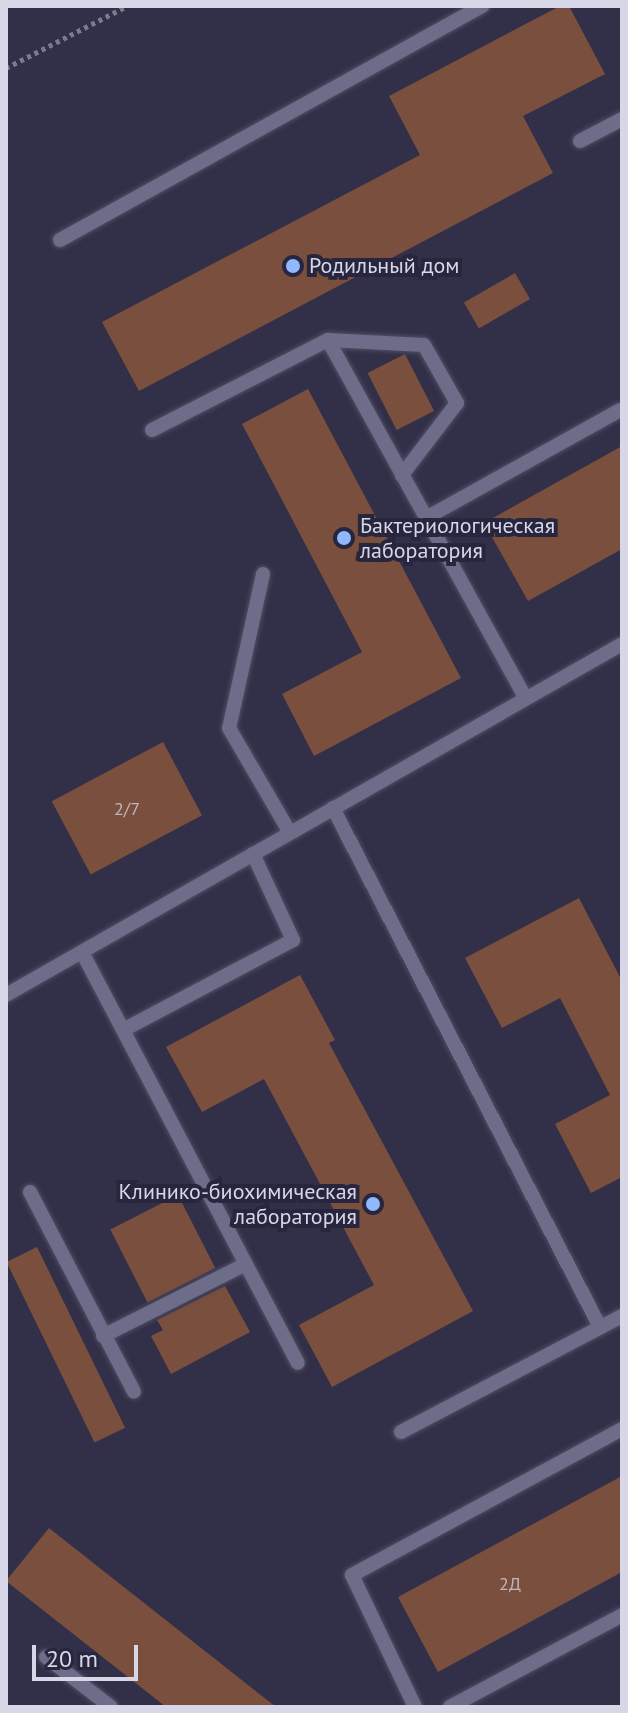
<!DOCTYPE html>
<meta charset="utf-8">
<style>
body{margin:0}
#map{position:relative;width:628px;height:1713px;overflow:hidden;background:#323049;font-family:"PT Sans",sans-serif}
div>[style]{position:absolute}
.building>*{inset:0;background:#7b4f3d;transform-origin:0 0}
.path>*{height:5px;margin-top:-2.5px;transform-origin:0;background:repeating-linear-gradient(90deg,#7b798e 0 4px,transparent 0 8px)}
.roads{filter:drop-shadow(0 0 2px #4f4d62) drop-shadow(0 0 2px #4f4d62)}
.lane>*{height:14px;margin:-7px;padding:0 7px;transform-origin:7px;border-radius:7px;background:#6e6d89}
.dots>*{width:22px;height:22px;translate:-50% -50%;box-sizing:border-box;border:4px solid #28263e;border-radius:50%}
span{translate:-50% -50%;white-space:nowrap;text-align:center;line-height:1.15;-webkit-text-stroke:8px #28263e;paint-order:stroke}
.number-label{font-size:18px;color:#c1b5bc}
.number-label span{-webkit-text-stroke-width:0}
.poi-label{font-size:22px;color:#d8d7e7}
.left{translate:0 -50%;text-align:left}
.right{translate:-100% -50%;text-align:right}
.frame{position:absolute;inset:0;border:8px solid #d8d7e7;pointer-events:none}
.scale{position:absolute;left:32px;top:1645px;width:106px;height:36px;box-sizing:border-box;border:4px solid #d8d7e7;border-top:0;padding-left:10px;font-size:24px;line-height:28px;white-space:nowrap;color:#d8d7e7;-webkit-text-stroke:6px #28263e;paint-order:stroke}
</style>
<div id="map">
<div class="building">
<i style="clip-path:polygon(560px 6px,569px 6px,605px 74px,523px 116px,553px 173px,139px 391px,102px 322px,420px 155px,389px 96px)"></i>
<i style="left:515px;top:273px;width:30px;height:59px;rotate:60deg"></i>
<i style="left:405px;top:354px;width:64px;height:42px;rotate:63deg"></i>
<i style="clip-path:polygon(308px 389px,461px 678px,314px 756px,282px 694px,362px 652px,242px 424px)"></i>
<i style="clip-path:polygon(622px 446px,622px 549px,528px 601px,484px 523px)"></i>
<i style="left:163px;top:742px;width:83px;height:126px;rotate:62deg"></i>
<i style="clip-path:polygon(579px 898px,622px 981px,622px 1177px,591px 1193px,555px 1124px,610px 1095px,560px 998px,502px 1028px,465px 958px)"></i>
<i style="clip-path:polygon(300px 975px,335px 1040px,329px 1043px,473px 1311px,332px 1387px,299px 1325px,374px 1285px,264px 1079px,202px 1112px,166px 1047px)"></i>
<i style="left:178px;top:1195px;width:82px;height:76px;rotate:63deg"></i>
<i style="left:37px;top:1247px;width:201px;height:34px;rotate:64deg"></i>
<i style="clip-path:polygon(225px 1286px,250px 1332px,171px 1374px,151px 1336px,163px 1330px,157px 1320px)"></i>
<i style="clip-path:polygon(622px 1476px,622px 1572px,438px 1672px,398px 1597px)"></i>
<i style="clip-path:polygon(49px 1528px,276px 1707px,166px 1707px,6px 1581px)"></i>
</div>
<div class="path">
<i style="left:6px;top:68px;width:136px;rotate:-27.1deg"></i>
</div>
<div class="roads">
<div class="lane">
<i style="left:580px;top:141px;width:47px;rotate:-27.6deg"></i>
<i style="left:60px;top:240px;width:483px;rotate:-29deg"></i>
<i style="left:328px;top:340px;width:96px;rotate:3deg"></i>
<i style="left:424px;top:345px;width:67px;rotate:60.4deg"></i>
<i style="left:457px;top:403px;width:91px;rotate:127.4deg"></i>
<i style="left:152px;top:430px;width:198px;rotate:-27.1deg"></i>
<i style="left:328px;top:340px;width:409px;rotate:61.1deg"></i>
<i style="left:426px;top:518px;width:222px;rotate:-29.1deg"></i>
<i style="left:263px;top:574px;width:158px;rotate:102.4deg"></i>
<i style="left:229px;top:728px;width:121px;rotate:59.8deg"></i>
<i style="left:333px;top:808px;width:584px;rotate:62.78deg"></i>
<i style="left:82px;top:952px;width:464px;rotate:62.3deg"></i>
<i style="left:6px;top:995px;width:709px;rotate:-29.67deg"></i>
<i style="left:125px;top:1029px;width:190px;rotate:-27.9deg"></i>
<i style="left:293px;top:940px;width:95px;rotate:-114.9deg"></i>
<i style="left:30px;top:1192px;width:225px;rotate:62.5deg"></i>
<i style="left:103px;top:1336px;width:160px;rotate:-26.7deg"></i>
<i style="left:401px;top:1432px;width:250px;rotate:-27.7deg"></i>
<i style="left:46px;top:1657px;width:82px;rotate:37.6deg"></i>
<i style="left:415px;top:1707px;width:146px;rotate:-115.5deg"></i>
<i style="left:352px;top:1575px;width:307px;rotate:-28.4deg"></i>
<i style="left:450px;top:1707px;width:195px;rotate:-28.1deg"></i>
</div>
</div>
<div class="dots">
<i style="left:293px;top:266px;background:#90b8fd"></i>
<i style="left:344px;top:538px;background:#90b8fd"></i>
<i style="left:373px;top:1204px;background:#90b8fd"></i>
</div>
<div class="number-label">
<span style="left:127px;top:809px">2/7</span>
<span style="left:510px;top:1584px">2Д</span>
</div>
<div class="poi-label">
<span class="left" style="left:309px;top:266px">Родильный дом</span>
<span class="left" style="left:360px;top:538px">Бактериологическая<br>лаборатория</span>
<span class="right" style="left:357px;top:1204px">Клинико-биохимическая<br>лаборатория</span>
</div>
<div class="frame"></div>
<div class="scale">20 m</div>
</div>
